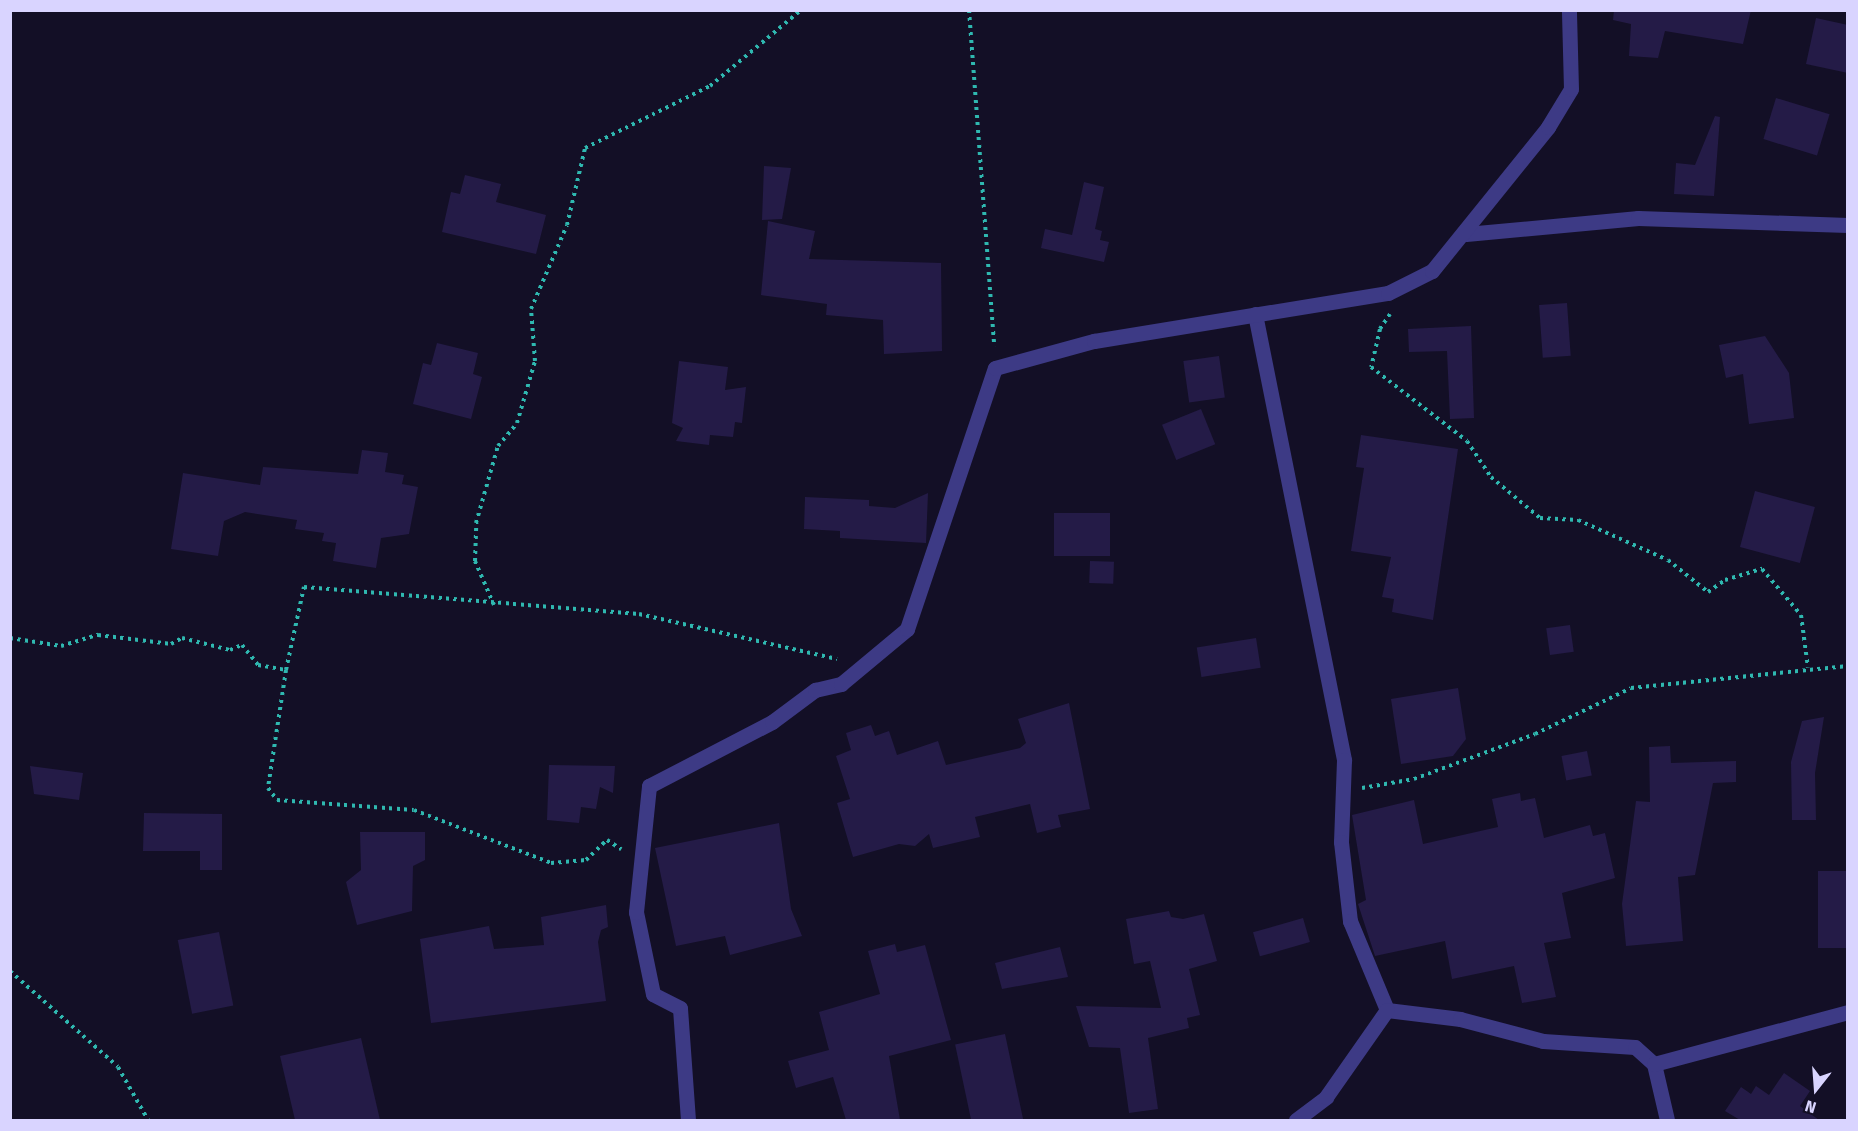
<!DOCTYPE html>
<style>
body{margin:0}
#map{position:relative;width:1858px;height:1131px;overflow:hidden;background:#130f26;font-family:"Fira Sans",sans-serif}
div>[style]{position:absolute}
.building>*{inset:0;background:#241b47;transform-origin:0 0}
.path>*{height:4px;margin-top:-2px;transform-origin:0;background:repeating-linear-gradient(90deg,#2fb8b0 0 3px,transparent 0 7.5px)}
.minor>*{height:15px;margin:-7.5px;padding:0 7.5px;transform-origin:7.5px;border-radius:7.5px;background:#3d3a85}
span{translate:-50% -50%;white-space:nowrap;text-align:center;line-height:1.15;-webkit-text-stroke:4.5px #130f26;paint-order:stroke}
.frame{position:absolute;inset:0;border:12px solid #d9d4ff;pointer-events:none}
.north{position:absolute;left:1786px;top:1059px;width:60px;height:60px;-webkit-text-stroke:4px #130f26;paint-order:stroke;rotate:197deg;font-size:16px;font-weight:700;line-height:24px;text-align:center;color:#d9d4ff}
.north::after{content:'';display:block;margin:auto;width:21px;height:27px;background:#d9d4ff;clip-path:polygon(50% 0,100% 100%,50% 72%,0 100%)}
</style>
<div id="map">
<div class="building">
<i style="clip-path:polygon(1614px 10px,1751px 10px,1743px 44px,1665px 31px,1658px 58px,1629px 56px,1631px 24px,1613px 20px)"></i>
<i style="clip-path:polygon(1816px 18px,1848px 25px,1848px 73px,1806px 64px)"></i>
<i style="left:1776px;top:98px;width:56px;height:43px;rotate:17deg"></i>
<i style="clip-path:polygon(1715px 116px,1720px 117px,1714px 196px,1674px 194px,1676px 163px,1695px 165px)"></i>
<i style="clip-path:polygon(764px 166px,791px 168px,782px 219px,762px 220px)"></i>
<i style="clip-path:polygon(465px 175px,501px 184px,496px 202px,546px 215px,536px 254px,442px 232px,451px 192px,460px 194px)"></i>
<i style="clip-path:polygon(1084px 182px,1104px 187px,1095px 229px,1102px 231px,1100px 240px,1109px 242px,1104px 262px,1041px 248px,1045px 229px,1072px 235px)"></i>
<i style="clip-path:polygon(768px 221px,815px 231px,809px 259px,941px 263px,942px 351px,884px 354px,883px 320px,826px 315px,827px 304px,761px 295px)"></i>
<i style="left:1567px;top:303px;width:53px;height:28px;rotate:86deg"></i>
<i style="clip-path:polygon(1471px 326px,1474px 418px,1450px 419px,1447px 351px,1409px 352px,1408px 329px)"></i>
<i style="clip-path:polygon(1765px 336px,1789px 373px,1794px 418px,1749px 424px,1743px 374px,1726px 378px,1719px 345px)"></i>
<i style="clip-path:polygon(437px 343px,478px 353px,473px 374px,482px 377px,471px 419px,413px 404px,423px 363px,431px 365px)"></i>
<i style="left:1219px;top:356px;width:42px;height:36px;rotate:82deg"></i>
<i style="clip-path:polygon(679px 361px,728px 367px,725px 390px,746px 387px,742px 423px,735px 422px,733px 437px,710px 435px,709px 445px,676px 441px,683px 428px,672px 423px)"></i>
<i style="left:1201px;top:409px;width:38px;height:42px;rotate:68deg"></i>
<i style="clip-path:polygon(1361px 435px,1458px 449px,1433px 620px,1392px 612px,1394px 599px,1382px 597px,1391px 557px,1351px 551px,1364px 468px,1356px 467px)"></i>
<i style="clip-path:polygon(362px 450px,388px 453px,385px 472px,404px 475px,402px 484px,418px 487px,409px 534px,381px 538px,376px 568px,333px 561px,336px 543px,322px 541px,324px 533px,295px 529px,297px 520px,245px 512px,224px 521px,218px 556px,171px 549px,183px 473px,260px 485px,263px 467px,358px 474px)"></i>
<i style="left:1755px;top:491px;width:62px;height:58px;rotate:15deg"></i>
<i style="clip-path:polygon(928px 493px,926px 543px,840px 538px,840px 531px,804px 529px,805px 497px,869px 500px,869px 506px,895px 508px)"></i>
<i style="left:1054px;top:513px;width:56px;height:43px"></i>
<i style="left:1090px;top:561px;width:24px;height:22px;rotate:2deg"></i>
<i style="left:1570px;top:625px;width:27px;height:24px;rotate:82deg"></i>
<i style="left:1256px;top:638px;width:30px;height:60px;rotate:81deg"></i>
<i style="clip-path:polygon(1458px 688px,1466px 739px,1453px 756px,1401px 764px,1391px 699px)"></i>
<i style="clip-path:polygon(1069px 703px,1090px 809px,1058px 815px,1061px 827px,1037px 833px,1030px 804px,975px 817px,980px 837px,933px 848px,929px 834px,915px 846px,899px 844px,853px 857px,837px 803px,850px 799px,836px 756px,851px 750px,846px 733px,871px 725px,875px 736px,889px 731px,897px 755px,938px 741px,946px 765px,1020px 748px,1026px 743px,1018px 719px)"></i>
<i style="clip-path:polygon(1824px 717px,1815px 773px,1816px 820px,1792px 820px,1791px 762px,1802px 721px)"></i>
<i style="clip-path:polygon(1670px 746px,1671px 763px,1736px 761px,1736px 782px,1713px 783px,1695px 875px,1678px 877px,1683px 941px,1626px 946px,1622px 904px,1636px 801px,1650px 802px,1649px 747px)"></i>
<i style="left:1587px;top:751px;width:25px;height:26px;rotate:79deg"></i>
<i style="clip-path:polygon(549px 765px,615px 766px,613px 793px,600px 787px,596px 809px,581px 807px,579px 823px,547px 820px)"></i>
<i style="clip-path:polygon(30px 766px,83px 773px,79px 800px,34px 794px)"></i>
<i style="clip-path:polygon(1520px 793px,1521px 801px,1535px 798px,1544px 838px,1590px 825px,1593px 836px,1605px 833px,1615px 878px,1562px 893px,1571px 938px,1544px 943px,1556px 997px,1522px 1003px,1514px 966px,1452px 979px,1445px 941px,1375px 956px,1358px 904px,1366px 900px,1352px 815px,1414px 800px,1423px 844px,1498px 827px,1492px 799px)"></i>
<i style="clip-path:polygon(144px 813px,222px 814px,222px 870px,200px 870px,200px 851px,143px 851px)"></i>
<i style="clip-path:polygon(779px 823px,791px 909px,802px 936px,730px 955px,725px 936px,676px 946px,655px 848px)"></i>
<i style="clip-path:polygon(360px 832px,425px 832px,425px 860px,413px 866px,412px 911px,357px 925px,346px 882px,361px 870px)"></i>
<i style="left:1848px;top:871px;width:77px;height:30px;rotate:90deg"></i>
<i style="clip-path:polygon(606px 905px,608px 927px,601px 930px,598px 942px,606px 1001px,431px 1023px,420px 939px,489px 926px,494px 949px,544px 945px,541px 917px)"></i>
<i style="clip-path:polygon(1169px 911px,1171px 917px,1183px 919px,1204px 914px,1217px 961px,1189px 969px,1200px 1015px,1187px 1018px,1189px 1028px,1148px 1038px,1158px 1109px,1129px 1113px,1120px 1048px,1089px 1047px,1076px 1006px,1161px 1008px,1150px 961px,1134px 964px,1126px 919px)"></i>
<i style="left:1303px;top:918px;width:25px;height:52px;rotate:74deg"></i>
<i style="left:219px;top:932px;width:75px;height:42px;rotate:79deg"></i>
<i style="clip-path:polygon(895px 944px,897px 952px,925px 945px,951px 1040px,889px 1056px,900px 1120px,846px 1120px,833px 1077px,796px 1088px,788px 1061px,829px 1050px,819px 1012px,880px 994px,868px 951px)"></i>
<i style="clip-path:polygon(1060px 947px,1068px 977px,1002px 989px,995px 963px)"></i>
<i style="left:1005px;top:1034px;width:88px;height:51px;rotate:78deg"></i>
<i style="clip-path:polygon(361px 1038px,380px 1120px,295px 1120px,280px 1056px)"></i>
<i style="clip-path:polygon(1784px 1073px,1810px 1091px,1800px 1106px,1819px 1120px,1740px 1120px,1725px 1111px,1741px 1087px,1751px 1094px,1756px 1086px,1769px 1095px)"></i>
</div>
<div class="path">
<i style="left:969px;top:10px;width:337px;rotate:85.7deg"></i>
<i style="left:1390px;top:314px;width:18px;rotate:124deg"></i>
<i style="left:1380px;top:329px;width:39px;rotate:103deg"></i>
<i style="left:1371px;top:367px;width:121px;rotate:37.6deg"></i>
<i style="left:1467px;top:441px;width:43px;rotate:56.3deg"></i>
<i style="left:1491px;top:477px;width:64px;rotate:39.9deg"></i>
<i style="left:1540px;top:518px;width:38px;rotate:3deg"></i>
<i style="left:1578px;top:520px;width:98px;rotate:24deg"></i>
<i style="left:1668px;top:560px;width:51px;rotate:38.7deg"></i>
<i style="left:1708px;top:592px;width:21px;rotate:-35deg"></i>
<i style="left:1725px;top:580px;width:39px;rotate:-17deg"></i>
<i style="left:1762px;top:569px;width:60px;rotate:49.7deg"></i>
<i style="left:1801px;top:615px;width:53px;rotate:82.5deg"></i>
<i style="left:494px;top:605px;width:48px;rotate:-113.4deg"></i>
<i style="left:475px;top:561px;width:38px;rotate:-88deg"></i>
<i style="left:476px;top:523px;width:80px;rotate:-74.1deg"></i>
<i style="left:498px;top:446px;width:30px;rotate:-50deg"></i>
<i style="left:517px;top:423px;width:65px;rotate:-73.8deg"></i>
<i style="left:535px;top:361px;width:52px;rotate:-94.4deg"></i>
<i style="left:531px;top:309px;width:91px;rotate:-66.8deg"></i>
<i style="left:567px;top:225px;width:79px;rotate:-76.8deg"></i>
<i style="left:585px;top:148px;width:140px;rotate:-26.4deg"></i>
<i style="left:710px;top:86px;width:119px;rotate:-39.9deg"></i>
<i style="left:10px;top:638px;width:52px;rotate:8.9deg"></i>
<i style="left:61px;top:646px;width:39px;rotate:-17deg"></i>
<i style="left:98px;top:635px;width:74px;rotate:7deg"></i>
<i style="left:171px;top:644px;width:13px;rotate:-29deg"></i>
<i style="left:182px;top:638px;width:49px;rotate:14deg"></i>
<i style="left:230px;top:650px;width:13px;rotate:-23deg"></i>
<i style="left:242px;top:645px;width:26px;rotate:51deg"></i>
<i style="left:258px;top:665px;width:28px;rotate:10deg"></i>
<i style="left:286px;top:670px;width:119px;rotate:98.7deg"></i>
<i style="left:268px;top:788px;width:15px;rotate:53deg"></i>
<i style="left:277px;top:800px;width:137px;rotate:4.2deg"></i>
<i style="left:414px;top:810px;width:147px;rotate:21.1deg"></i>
<i style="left:551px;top:863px;width:35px;rotate:-5deg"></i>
<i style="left:586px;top:860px;width:29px;rotate:-44deg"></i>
<i style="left:607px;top:840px;width:17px;rotate:33deg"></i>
<i style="left:286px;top:670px;width:85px;rotate:-77.8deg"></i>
<i style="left:304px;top:587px;width:336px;rotate:4.6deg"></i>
<i style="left:639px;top:614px;width:203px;rotate:12.8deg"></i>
<i style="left:1362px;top:788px;width:53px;rotate:-9.8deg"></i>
<i style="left:1414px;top:779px;width:129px;rotate:-20.4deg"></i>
<i style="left:1535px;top:734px;width:106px;rotate:-25.6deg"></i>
<i style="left:1631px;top:688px;width:218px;rotate:-5.8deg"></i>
<i style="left:10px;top:971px;width:144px;rotate:41.6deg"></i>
<i style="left:118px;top:1067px;width:61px;rotate:60.5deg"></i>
</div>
<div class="minor">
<i style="left:1466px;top:234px;width:173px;rotate:-5.3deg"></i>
<i style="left:1638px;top:218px;width:210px;rotate:1.9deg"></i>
<i style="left:1255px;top:314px;width:455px;rotate:78.7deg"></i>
<i style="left:1344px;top:760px;width:82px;rotate:92.1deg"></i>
<i style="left:1341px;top:842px;width:80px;rotate:83.5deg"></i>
<i style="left:1350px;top:921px;width:96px;rotate:67.4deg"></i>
<i style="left:1387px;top:1010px;width:74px;rotate:7deg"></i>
<i style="left:1460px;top:1019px;width:86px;rotate:14.8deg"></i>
<i style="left:1543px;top:1041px;width:92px;rotate:3.7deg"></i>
<i style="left:1635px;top:1047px;width:25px;rotate:42deg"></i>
<i style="left:1654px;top:1064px;width:57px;rotate:76.9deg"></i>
<i style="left:1654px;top:1064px;width:201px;rotate:-15deg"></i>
<i style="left:688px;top:1120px;width:112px;rotate:-94.1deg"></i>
<i style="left:680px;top:1008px;width:30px;rotate:-153deg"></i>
<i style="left:653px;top:994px;width:84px;rotate:-101.7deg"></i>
<i style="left:636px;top:912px;width:127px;rotate:-84.1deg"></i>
<i style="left:649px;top:786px;width:139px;rotate:-27.5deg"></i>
<i style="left:772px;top:722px;width:54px;rotate:-36.7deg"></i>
<i style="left:815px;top:690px;width:27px;rotate:-13deg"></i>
<i style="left:841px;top:684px;width:86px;rotate:-39.8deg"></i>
<i style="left:907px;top:629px;width:275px;rotate:-71.4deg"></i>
<i style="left:995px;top:368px;width:103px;rotate:-15.3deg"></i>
<i style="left:1094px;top:341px;width:298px;rotate:-9.3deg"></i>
<i style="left:1388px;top:293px;width:49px;rotate:-26.6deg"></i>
<i style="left:1432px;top:271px;width:185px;rotate:-51.1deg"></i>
<i style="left:1548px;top:127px;width:44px;rotate:-58.8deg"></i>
<i style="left:1571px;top:89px;width:79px;rotate:-91.5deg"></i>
<i style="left:1296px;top:1120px;width:38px;rotate:-37deg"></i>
<i style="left:1326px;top:1097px;width:106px;rotate:-55deg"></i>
</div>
<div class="frame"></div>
<div class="north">N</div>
</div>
